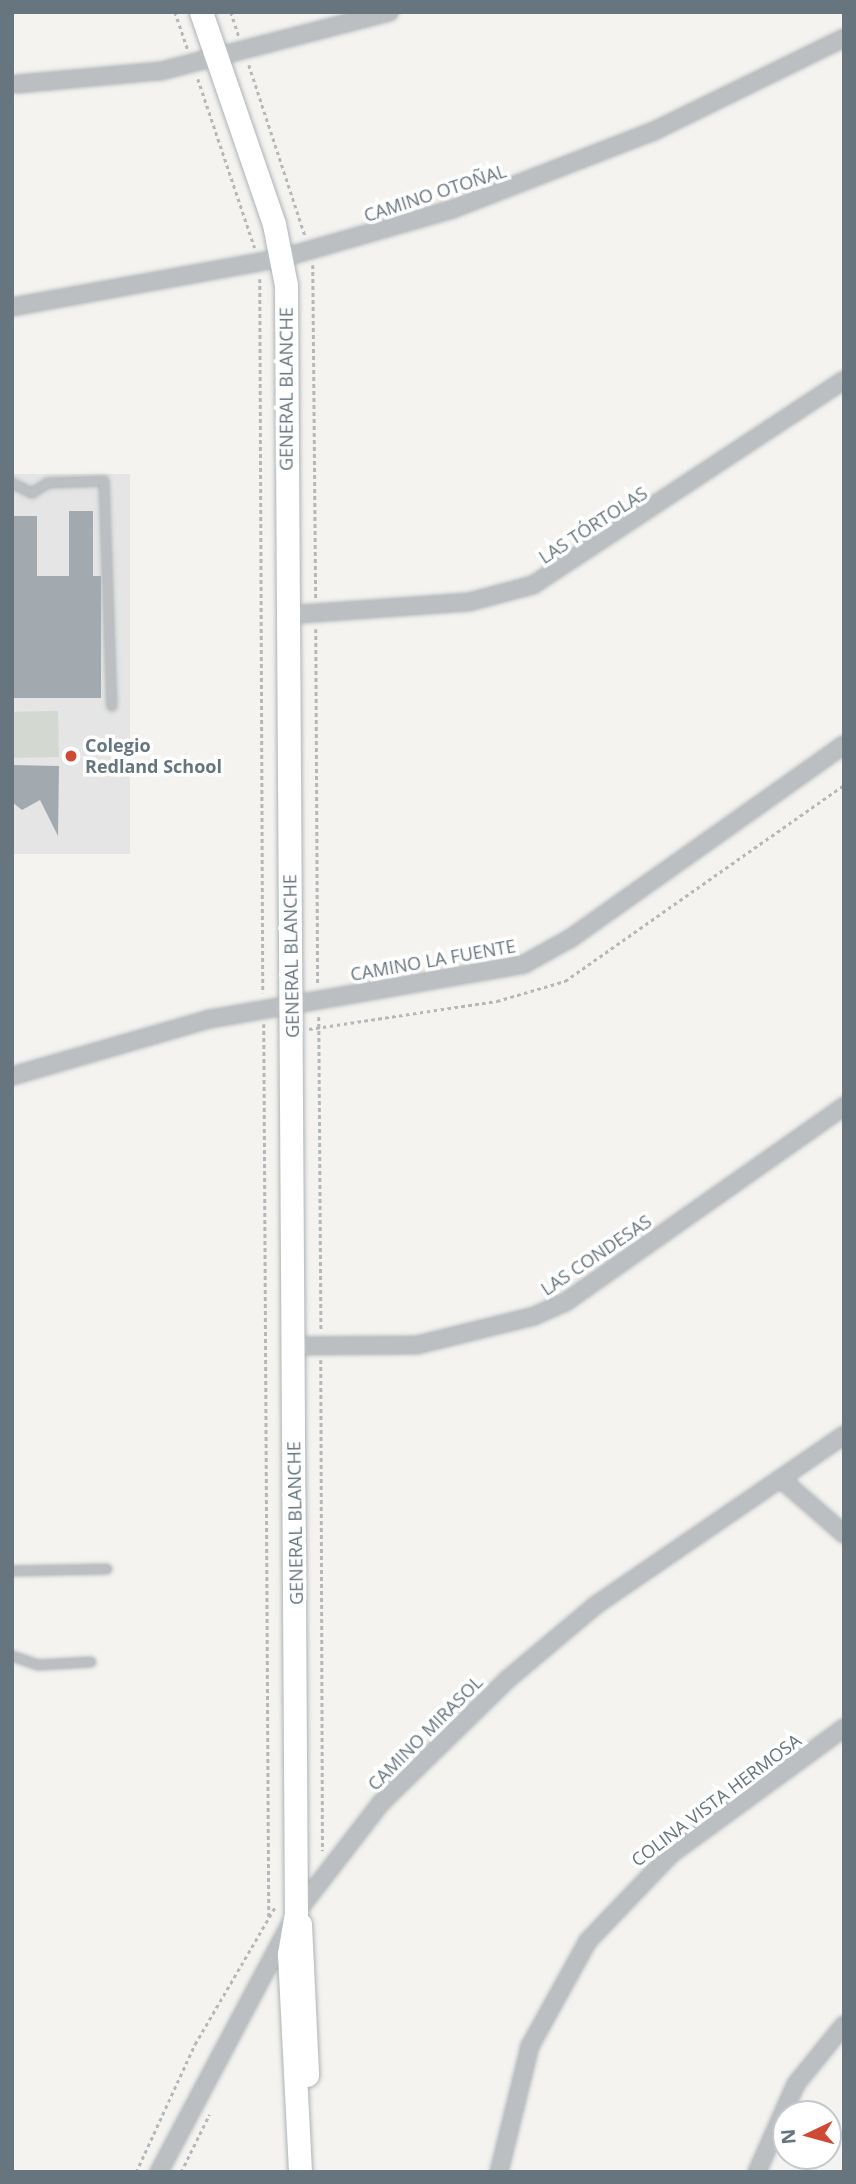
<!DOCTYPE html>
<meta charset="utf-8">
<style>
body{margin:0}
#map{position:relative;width:856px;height:2184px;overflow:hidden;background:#f4f3f0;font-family:"Open Sans",sans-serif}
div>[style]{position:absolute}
.built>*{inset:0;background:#e4e5e4;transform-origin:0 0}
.green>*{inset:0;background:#d3d8d0;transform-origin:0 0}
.building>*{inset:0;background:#a3aaaf}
.path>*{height:2.5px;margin-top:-1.25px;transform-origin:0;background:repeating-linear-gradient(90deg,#b5b8ba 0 3.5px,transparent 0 7px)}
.roads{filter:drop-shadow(0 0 2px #aeb3b6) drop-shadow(0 0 2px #aeb3b6)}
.lane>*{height:8px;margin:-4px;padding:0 4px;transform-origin:4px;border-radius:4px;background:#bbbfc2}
.street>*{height:16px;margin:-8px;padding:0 8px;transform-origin:8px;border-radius:8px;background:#bbbfc2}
.secondary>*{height:23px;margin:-11.5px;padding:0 11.5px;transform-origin:11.5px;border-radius:11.5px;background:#fff}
.dots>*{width:19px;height:19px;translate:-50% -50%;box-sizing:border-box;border:4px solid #fff;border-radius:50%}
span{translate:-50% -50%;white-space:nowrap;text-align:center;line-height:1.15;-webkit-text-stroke:7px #fff;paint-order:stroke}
.street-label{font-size:18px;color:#66757e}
.poi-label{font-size:18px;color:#66757e;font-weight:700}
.left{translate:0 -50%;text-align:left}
.frame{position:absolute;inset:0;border:14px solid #66757e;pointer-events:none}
.north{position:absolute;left:772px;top:2100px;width:70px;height:70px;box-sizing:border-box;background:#fff;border:2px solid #c2c8cb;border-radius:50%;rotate:265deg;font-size:19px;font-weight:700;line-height:28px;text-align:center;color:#66757e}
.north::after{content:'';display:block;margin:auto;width:24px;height:32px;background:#cf4a35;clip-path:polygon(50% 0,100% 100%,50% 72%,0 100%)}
</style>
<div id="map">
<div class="built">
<i style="left:130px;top:474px;width:380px;height:118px;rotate:90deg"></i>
</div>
<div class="green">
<i style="left:58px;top:711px;width:46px;height:46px;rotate:89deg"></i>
</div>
<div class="building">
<i style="clip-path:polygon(69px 511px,93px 511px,93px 576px,101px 576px,101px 698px,12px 698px,12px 516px,37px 516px,37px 576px,69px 576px)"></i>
<i style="clip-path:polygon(12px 765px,59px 766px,58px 836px,40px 800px,22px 810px,12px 802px)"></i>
</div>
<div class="path">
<i style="left:175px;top:12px;width:39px;rotate:71deg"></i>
<i style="left:231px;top:12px;width:25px;rotate:72deg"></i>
<i style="left:249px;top:65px;width:179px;rotate:71.8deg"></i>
<i style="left:198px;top:79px;width:178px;rotate:71.4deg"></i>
<i style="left:313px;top:265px;width:333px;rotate:89.5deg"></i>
<i style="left:260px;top:279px;width:714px;rotate:89.76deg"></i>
<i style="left:316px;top:629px;width:354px;rotate:89.7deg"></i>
<i style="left:319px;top:1017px;width:312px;rotate:89.6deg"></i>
<i style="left:264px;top:1024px;width:893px;rotate:89.68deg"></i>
<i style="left:309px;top:1029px;width:190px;rotate:-8.5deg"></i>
<i style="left:497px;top:1001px;width:71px;rotate:-16.4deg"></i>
<i style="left:565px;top:981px;width:341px;rotate:-35.1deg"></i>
<i style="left:321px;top:1360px;width:491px;rotate:89.8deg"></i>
<i style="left:136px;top:2172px;width:141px;rotate:-65.3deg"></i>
<i style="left:195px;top:2044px;width:159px;rotate:-59.7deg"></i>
<i style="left:181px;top:2172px;width:64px;rotate:-63.8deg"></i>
</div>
<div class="roads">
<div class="lane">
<i style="left:12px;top:483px;width:22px;rotate:27deg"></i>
<i style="left:32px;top:493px;width:19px;rotate:-32deg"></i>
<i style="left:48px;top:483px;width:56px;rotate:-2deg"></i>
<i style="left:104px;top:481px;width:225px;rotate:88deg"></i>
<i style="left:12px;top:1571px;width:95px;rotate:-1.2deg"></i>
<i style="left:12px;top:1656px;width:28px;rotate:19deg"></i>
<i style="left:38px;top:1665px;width:53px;rotate:-3.2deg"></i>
</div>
<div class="street">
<i style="left:17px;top:84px;width:145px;rotate:-5.2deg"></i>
<i style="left:161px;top:71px;width:236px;rotate:-14.5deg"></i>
<i style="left:12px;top:307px;width:274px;rotate:-10.3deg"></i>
<i style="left:282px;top:258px;width:178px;rotate:-16deg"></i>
<i style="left:453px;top:209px;width:213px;rotate:-21.2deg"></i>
<i style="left:652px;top:132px;width:214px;rotate:-26.1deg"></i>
<i style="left:287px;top:615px;width:182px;rotate:-4.1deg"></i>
<i style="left:469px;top:602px;width:66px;rotate:-14.9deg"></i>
<i style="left:533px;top:585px;width:372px;rotate:-33.4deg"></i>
<i style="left:12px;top:1076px;width:206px;rotate:-16.1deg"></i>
<i style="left:210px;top:1019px;width:319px;rotate:-9.9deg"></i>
<i style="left:524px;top:964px;width:54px;rotate:-29deg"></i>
<i style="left:571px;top:938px;width:334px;rotate:-35.3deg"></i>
<i style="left:293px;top:1346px;width:124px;rotate:-0.5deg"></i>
<i style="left:417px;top:1345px;width:121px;rotate:-13.9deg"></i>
<i style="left:534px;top:1316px;width:36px;rotate:-24deg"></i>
<i style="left:567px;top:1301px;width:339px;rotate:-35.1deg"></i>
<i style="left:781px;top:1479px;width:84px;rotate:41.1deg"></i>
<i style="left:159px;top:2172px;width:293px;rotate:-62.1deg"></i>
<i style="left:296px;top:1913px;width:139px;rotate:-52.3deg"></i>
<i style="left:381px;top:1803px;width:177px;rotate:-44.3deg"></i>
<i style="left:508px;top:1679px;width:115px;rotate:-40.1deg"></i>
<i style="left:596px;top:1605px;width:301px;rotate:-34.4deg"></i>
<i style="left:499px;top:2172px;width:130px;rotate:-76.2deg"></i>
<i style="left:530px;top:2046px;width:120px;rotate:-61.1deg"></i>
<i style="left:588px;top:1941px;width:120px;rotate:-46.3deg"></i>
<i style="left:671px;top:1854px;width:214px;rotate:-36.1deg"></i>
<i style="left:757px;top:2172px;width:96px;rotate:-66.1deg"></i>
<i style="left:796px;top:2084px;width:76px;rotate:-50.9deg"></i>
</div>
<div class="secondary">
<i style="left:201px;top:12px;width:224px;rotate:71deg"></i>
<i style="left:274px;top:224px;width:62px;rotate:78.9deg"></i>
<i style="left:286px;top:285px;width:1628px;rotate:89.65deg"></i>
<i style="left:296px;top:1913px;width:42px;rotate:99.7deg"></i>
<i style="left:289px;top:1954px;width:218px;rotate:87.1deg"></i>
<i style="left:300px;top:1924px;width:151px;rotate:87.3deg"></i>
</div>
</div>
<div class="dots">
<i style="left:71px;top:756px;background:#cf4a35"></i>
</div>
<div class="street-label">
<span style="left:435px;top:193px;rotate:-18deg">CAMINO OTOÑAL</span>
<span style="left:286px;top:389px;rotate:-90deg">GENERAL BLANCHE</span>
<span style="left:593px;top:525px;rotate:-33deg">LAS TÓRTOLAS</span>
<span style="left:291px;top:956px;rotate:-91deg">GENERAL BLANCHE</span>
<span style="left:433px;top:960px;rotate:-10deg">CAMINO LA FUENTE</span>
<span style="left:596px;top:1255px;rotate:-34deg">LAS CONDESAS</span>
<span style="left:295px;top:1523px;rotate:-91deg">GENERAL BLANCHE</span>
<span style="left:425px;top:1733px;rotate:-45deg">CAMINO MIRASOL</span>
<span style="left:716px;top:1800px;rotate:-37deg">COLINA VISTA HERMOSA</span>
</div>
<div class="poi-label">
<span class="left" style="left:85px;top:756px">Colegio<br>Redland School</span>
</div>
<div class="frame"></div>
<div class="north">N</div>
</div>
